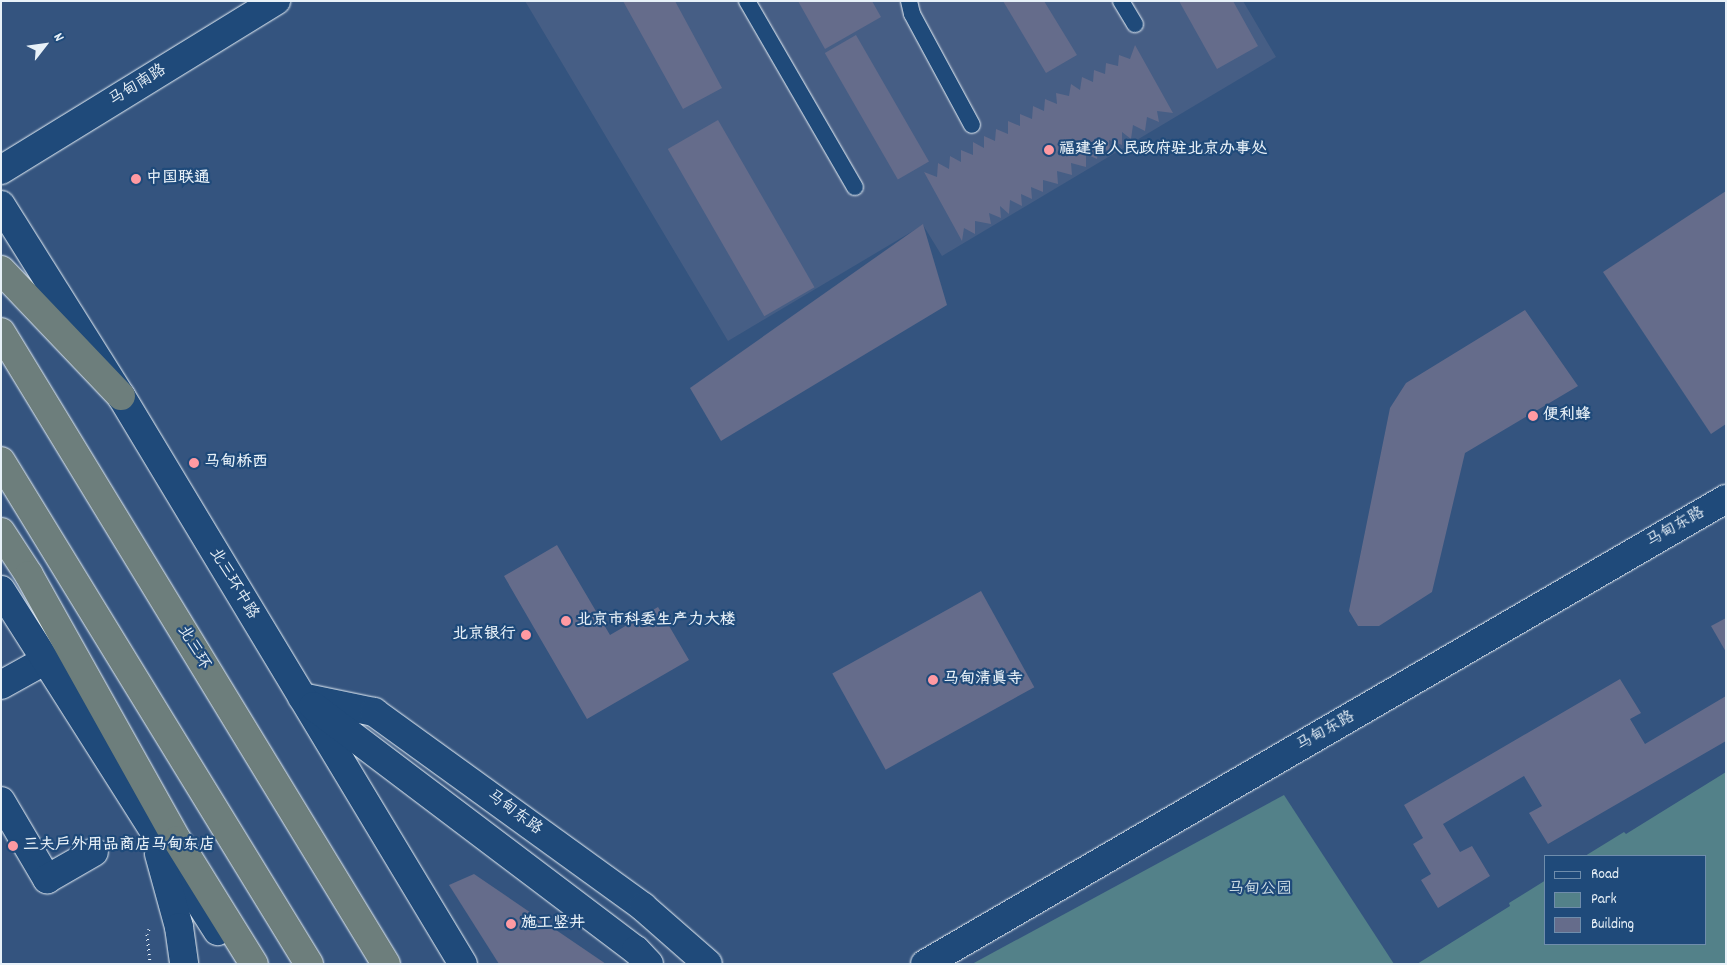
<!DOCTYPE html>
<meta charset="utf-8">
<style>
body{margin:0}
#map{position:relative;width:1727px;height:965px;overflow:hidden;background:#34547f;font-family:Dekko,"LXGW WenKai TC",sans-serif}
div>[style]{position:absolute}
.built>*{inset:0;background:#465e85}
.green>*{inset:0;background:#538189}
.building>*{inset:0;background:#656c8b;transform-origin:0 0}
.path>*{height:3px;margin-top:-1.5px;transform-origin:0;background:repeating-linear-gradient(90deg,#e8f1f8 0 1px,transparent 0 5px)}
.roads{filter:drop-shadow(0 0 1px #e8f1f8) drop-shadow(0 0 1px #e8f1f8)}
.lane>*{height:16px;margin:-8px;padding:0 8px;transform-origin:8px;border-radius:8px;background:#1f4a7a}
.street>*{height:28px;margin:-14px;padding:0 14px;transform-origin:14px;border-radius:14px;background:#1f4a7a}
.secondary>*{height:28px;margin:-14px;padding:0 14px;transform-origin:14px;border-radius:14px;background:#1f4a7a}
.highway>*{height:28px;margin:-14px;padding:0 14px;transform-origin:14px;border-radius:14px;background:#6d7e7c}
.dots>*{width:14px;height:14px;translate:-50% -50%;box-sizing:border-box;border:2px solid #1f4a7a;border-radius:50%}
span{translate:-50% -50%;white-space:nowrap;text-align:center;line-height:1.15;-webkit-text-stroke:4.5px #1f4a7a;paint-order:stroke}
.street-label{font-size:16px;color:#e8f1f8}
.poi-label{font-size:16px;color:#e8f1f8;font-weight:700}
.left{translate:0 -50%;text-align:left}
.right{translate:-100% -50%;text-align:right}
.park-label{font-size:16px;color:#d2e0e7}
.frame{position:absolute;inset:0;border:2px solid #e8f1f8;pointer-events:none}
.legend{position:absolute;left:1544px;top:855px;width:162px;height:90px;box-sizing:border-box;background:#1f4a7a;border:1px solid #6f8dac;margin:0;padding:6px 9px;list-style:none;font-size:15px;color:#e8f1f8}
.legend li{display:flex;align-items:center;gap:10px;height:25px}
.legend b{width:25px;border:1px solid #6f8dac}
.north{position:absolute;left:20px;top:20px;width:50px;height:50px;-webkit-text-stroke:4px #1f4a7a;paint-order:stroke;rotate:60deg;font-size:14px;font-weight:700;line-height:20px;text-align:center;color:#e8f1f8}
.north::after{content:'';display:block;margin:auto;width:18px;height:22px;background:#e8f1f8;clip-path:polygon(50% 0,100% 100%,50% 72%,0 100%)}
</style>
<div id="map">
<div class="built">
<i style="clip-path:polygon(525px 1px,1243px 1px,1276px 57px,942px 256px,923px 225px,728px 341px)"></i>
</div>
<div class="green">
<i style="clip-path:polygon(1726px 772px,1726px 964px,1417px 964px,1510px 906px,1509px 903px,1546px 880px,1546px 944px,1706px 944px,1706px 856px,1585px 856px,1624px 832px,1626px 834px)"></i>
<i style="clip-path:polygon(1284px 795px,1394px 964px,972px 964px)"></i>
</div>
<div class="building">
<i style="clip-path:polygon(623px 1px,675px 1px,722px 88px,683px 109px)"></i>
<i style="clip-path:polygon(798px 1px,872px 1px,881px 17px,825px 49px)"></i>
<i style="clip-path:polygon(1003px 1px,1044px 1px,1077px 55px,1046px 73px)"></i>
<i style="clip-path:polygon(1179px 1px,1233px 1px,1258px 46px,1217px 69px)"></i>
<i style="left:856px;top:35px;width:146px;height:36px;rotate:60deg"></i>
<i style="clip-path:polygon(1135px 45px,1173px 113px,1157px 111px,1159px 122px,1147px 117px,1145px 131px,1133px 125px,1131px 139px,1122px 132px,1122px 145px,1109px 140px,1110px 152px,1099px 146px,1097px 159px,1086px 154px,1086px 167px,1071px 163px,1072px 175px,1057px 171px,1058px 184px,1043px 180px,1043px 192px,1031px 187px,1032px 199px,1021px 194px,1022px 206px,1010px 200px,1009px 214px,1000px 206px,1001px 218px,989px 213px,991px 224px,975px 221px,975px 234px,964px 228px,962px 241px,924px 172px,937px 177px,938px 163px,949px 169px,950px 156px,961px 162px,961px 150px,973px 155px,973px 142px,984px 148px,984px 136px,995px 141px,996px 129px,1008px 134px,1008px 121px,1020px 126px,1020px 114px,1032px 119px,1033px 106px,1044px 111px,1045px 99px,1057px 104px,1056px 93px,1069px 96px,1071px 84px,1080px 90px,1082px 77px,1093px 82px,1094px 70px,1105px 74px,1106px 63px,1118px 66px,1119px 55px,1130px 59px)"></i>
<i style="left:718px;top:120px;width:193px;height:58px;rotate:60deg"></i>
<i style="clip-path:polygon(1726px 191px,1726px 424px,1711px 434px,1603px 272px)"></i>
<i style="clip-path:polygon(923px 224px,947px 305px,721px 441px,690px 388px)"></i>
<i style="clip-path:polygon(1525px 310px,1578px 386px,1465px 453px,1432px 592px,1379px 626px,1358px 626px,1349px 611px,1390px 408px,1406px 383px)"></i>
<i style="clip-path:polygon(557px 545px,610px 635px,658px 607px,689px 660px,587px 719px,504px 576px)"></i>
<i style="left:981px;top:591px;width:110px;height:170px;rotate:61deg"></i>
<i style="clip-path:polygon(1726px 618px,1726px 652px,1711px 626px)"></i>
<i style="clip-path:polygon(1620px 679px,1641px 713px,1630px 719px,1645px 744px,1726px 696px,1726px 741px,1548px 844px,1529px 813px,1542px 806px,1524px 776px,1443px 824px,1460px 852px,1472px 846px,1490px 876px,1438px 908px,1421px 880px,1431px 874px,1413px 844px,1423px 838px,1404px 805px)"></i>
<i style="clip-path:polygon(474px 874px,606px 964px,499px 964px,449px 885px)"></i>
</div>
<div class="path">
<i style="left:149px;top:929px;width:5px;rotate:112deg"></i>
<i style="left:147px;top:934px;width:30px;rotate:84deg"></i>
</div>
<div class="roads">
<div class="lane">
<i style="left:747px;top:1px;width:215px;rotate:59.9deg"></i>
<i style="left:909px;top:1px;width:13px;rotate:77deg"></i>
<i style="left:912px;top:14px;width:126px;rotate:61.6deg"></i>
<i style="left:1121px;top:1px;width:27px;rotate:59deg"></i>
</div>
<div class="street">
<i style="left:1px;top:170px;width:323px;rotate:-31.6deg"></i>
<i style="left:1px;top:685px;width:51px;rotate:-29.1deg"></i>
<i style="left:302px;top:697px;width:74px;rotate:11.8deg"></i>
<i style="left:374px;top:712px;width:332px;rotate:35.9deg"></i>
<i style="left:643px;top:907px;width:86px;rotate:41.2deg"></i>
<i style="left:1px;top:801px;width:91px;rotate:59.5deg"></i>
<i style="left:47px;top:879px;width:54px;rotate:-29.9deg"></i>
<i style="left:925px;top:964px;width:926px;rotate:-30.14deg"></i>
</div>
<div class="secondary">
<i style="left:1px;top:205px;width:226px;rotate:57.9deg"></i>
<i style="left:121px;top:396px;width:663px;rotate:58.95deg"></i>
<i style="left:1px;top:590px;width:404px;rotate:57.6deg"></i>
<i style="left:313px;top:706px;width:405px;rotate:37.1deg"></i>
<i style="left:636px;top:950px;width:19px;rotate:47deg"></i>
<i style="left:159px;top:854px;width:76px;rotate:74.7deg"></i>
<i style="left:179px;top:927px;width:37px;rotate:82deg"></i>
</div>
<div class="highway">
<i style="left:1px;top:270px;width:174px;rotate:46.4deg"></i>
<i style="left:1px;top:332px;width:740px;rotate:58.65deg"></i>
<i style="left:1px;top:461px;width:590px;rotate:58.52deg"></i>
<i style="left:1px;top:532px;width:51px;rotate:56.9deg"></i>
<i style="left:29px;top:575px;width:304px;rotate:60.8deg"></i>
<i style="left:177px;top:840px;width:146px;rotate:58.2deg"></i>
</div>
</div>
<div class="dots">
<i style="left:1049px;top:150px;background:#ff9aa2"></i>
<i style="left:136px;top:179px;background:#ff9aa2"></i>
<i style="left:1533px;top:416px;background:#ff9aa2"></i>
<i style="left:194px;top:463px;background:#ff9aa2"></i>
<i style="left:566px;top:621px;background:#ff9aa2"></i>
<i style="left:526px;top:635px;background:#ff9aa2"></i>
<i style="left:933px;top:680px;background:#ff9aa2"></i>
<i style="left:13px;top:846px;background:#ff9aa2"></i>
<i style="left:511px;top:924px;background:#ff9aa2"></i>
</div>
<div class="street-label">
<span style="left:138px;top:86px;rotate:-32deg">马甸南路</span>
<span style="left:1676px;top:528px;rotate:-30deg">马甸东路</span>
<span style="left:233px;top:584px;rotate:59deg">北三环中路</span>
<span style="left:193px;top:648px;rotate:59deg">北三环</span>
<span style="left:1326px;top:732px;rotate:-30deg">马甸东路</span>
<span style="left:514px;top:813px;rotate:36deg">马甸东路</span>
</div>
<div class="poi-label">
<span class="left" style="left:1059px;top:150px">福建省人民政府驻北京办事处</span>
<span class="left" style="left:146px;top:179px">中国联通</span>
<span class="left" style="left:1543px;top:416px">便利蜂</span>
<span class="left" style="left:204px;top:463px">马甸桥西</span>
<span class="left" style="left:576px;top:621px">北京市科委生产力大楼</span>
<span class="right" style="left:516px;top:635px">北京银行</span>
<span class="left" style="left:943px;top:680px">马甸清真寺</span>
<span class="left" style="left:23px;top:846px">三夫户外用品商店马甸东店</span>
<span class="left" style="left:521px;top:924px">施工竖井</span>
</div>
<div class="park-label">
<span style="left:1260px;top:890px">马甸公园</span>
</div>
<div class="frame"></div>
<ul class="legend">
<li><b style="height:6px;background:#1f4a7a"></b>Road</li>
<li><b style="height:14px;background:#538189"></b>Park</li>
<li><b style="height:14px;background:#656c8b"></b>Building</li>
</ul>
<div class="north">N</div>
</div>
